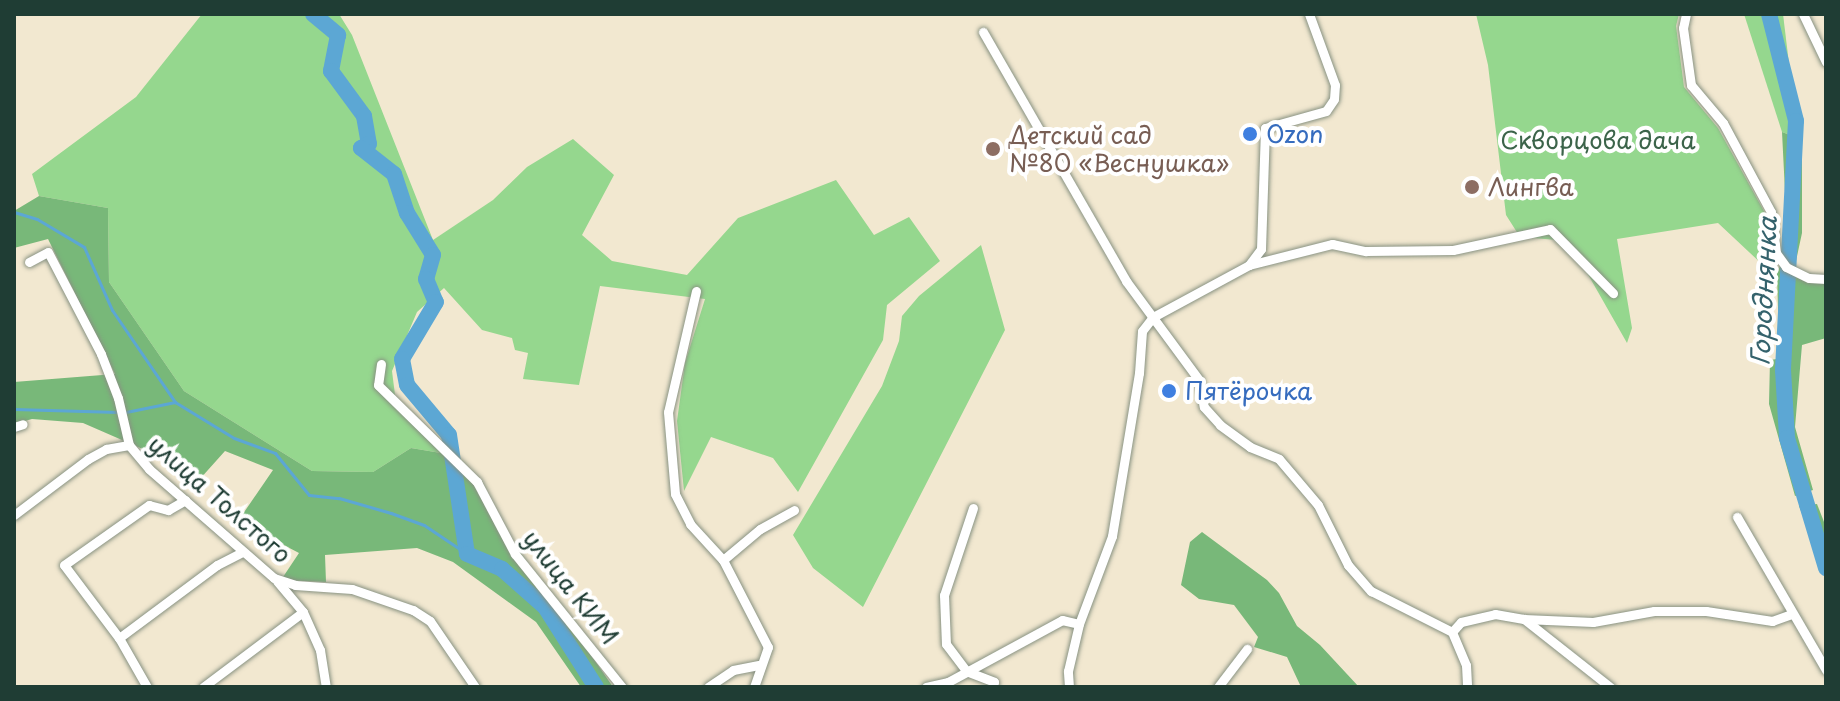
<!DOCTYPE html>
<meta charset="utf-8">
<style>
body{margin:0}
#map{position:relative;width:1840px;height:701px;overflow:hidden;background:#f2e8d0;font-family:"Playpen Sans",sans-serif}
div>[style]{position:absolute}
.green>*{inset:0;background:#95d78e}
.forest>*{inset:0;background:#78b879}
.stream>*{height:3px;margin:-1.5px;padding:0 1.5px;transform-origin:1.5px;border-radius:1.5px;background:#5ca7d4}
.river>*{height:16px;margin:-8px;padding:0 8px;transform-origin:8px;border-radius:8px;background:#5ca7d4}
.roads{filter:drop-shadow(0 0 2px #889282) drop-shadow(0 0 2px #889282)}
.minor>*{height:9px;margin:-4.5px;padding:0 4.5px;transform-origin:4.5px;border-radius:4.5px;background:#fff}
.dots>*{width:22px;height:22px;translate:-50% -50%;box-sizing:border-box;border:4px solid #fff;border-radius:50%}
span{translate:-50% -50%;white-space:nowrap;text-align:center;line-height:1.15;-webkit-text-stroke:8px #fff;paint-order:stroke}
.shop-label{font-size:24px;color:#366cbe}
.left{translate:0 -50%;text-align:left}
.education-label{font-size:24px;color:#785e54}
.park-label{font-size:24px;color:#3c644a}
.street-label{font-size:24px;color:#1f3d34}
.water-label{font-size:26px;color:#34626c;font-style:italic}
.frame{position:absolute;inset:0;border:16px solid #1f3d34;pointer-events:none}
</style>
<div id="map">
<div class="green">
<i style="clip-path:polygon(202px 14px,339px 14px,352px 35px,433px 240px,493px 200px,527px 167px,573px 139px,614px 175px,582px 235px,612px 261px,687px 275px,738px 218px,836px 180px,874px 235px,909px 217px,940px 261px,887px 305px,883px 340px,798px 492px,773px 458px,711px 437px,684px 491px,677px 421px,685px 363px,705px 299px,600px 286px,579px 385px,523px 379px,528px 353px,515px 350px,512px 338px,482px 330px,444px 288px,417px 312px,392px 371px,396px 403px,453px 455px,411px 448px,373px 472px,312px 471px,184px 391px,109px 282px,108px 208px,39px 196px,32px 174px,136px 97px)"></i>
<i style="clip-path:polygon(1476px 14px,1679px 14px,1676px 26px,1684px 87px,1718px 128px,1765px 213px,1765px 267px,1718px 223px,1617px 239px,1632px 328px,1627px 343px,1569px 241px,1520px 237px,1506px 215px,1488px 65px)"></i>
<i style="clip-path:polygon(1744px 14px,1783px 14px,1798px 138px,1782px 132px)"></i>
<i style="clip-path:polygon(981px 245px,1005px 330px,863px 607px,813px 568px,793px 535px,882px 386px,899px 341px,902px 316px,919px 296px)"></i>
</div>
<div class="forest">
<i style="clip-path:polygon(1782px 132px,1798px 138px,1802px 153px,1802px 233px,1793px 275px,1826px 283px,1826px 338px,1802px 345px,1795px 427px,1813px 490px,1795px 496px,1769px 404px,1770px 360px,1777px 359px,1779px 341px,1777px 274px,1784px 254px,1786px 212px)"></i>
<i style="clip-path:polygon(39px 196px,108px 208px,109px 282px,184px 391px,312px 471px,373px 472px,411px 448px,453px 455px,613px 687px,581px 687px,536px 622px,453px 562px,417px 548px,325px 555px,326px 582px,281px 580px,299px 553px,238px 521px,273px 470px,225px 451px,199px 480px,161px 457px,83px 423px,32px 419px,14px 424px,14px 382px,115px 374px,48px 239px,14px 248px,14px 211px)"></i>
<i style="clip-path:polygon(1817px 504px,1826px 527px,1826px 574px,1799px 506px)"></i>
<i style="clip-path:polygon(1202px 532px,1267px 580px,1279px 593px,1297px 626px,1320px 645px,1359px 687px,1301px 687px,1287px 657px,1254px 647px,1258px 637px,1234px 605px,1199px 599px,1181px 585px,1190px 542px)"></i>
</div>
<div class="stream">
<i style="left:14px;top:212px;width:24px;rotate:17deg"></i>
<i style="left:37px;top:219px;width:55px;rotate:30.8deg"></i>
<i style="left:84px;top:247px;width:69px;rotate:66deg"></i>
<i style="left:112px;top:310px;width:112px;rotate:55.6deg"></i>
<i style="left:175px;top:402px;width:69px;rotate:31.4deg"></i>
<i style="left:234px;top:438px;width:44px;rotate:20.1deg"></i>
<i style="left:275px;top:453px;width:54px;rotate:51deg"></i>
<i style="left:309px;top:495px;width:30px;rotate:6deg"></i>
<i style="left:339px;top:498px;width:54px;rotate:16.1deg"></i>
<i style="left:391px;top:513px;width:35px;rotate:20deg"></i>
<i style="left:424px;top:525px;width:52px;rotate:34deg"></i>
<i style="left:14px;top:409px;width:104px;rotate:1.7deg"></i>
<i style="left:126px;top:412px;width:50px;rotate:-11.5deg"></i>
</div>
<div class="river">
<i style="left:313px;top:14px;width:33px;rotate:40deg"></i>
<i style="left:338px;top:35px;width:37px;rotate:101deg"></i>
<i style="left:331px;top:71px;width:56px;rotate:53.7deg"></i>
<i style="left:364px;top:116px;width:28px;rotate:80deg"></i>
<i style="left:369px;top:144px;width:9px;rotate:153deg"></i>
<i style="left:361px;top:148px;width:42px;rotate:38.2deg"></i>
<i style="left:394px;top:174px;width:41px;rotate:71.6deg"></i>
<i style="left:407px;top:213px;width:49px;rotate:58.2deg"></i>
<i style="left:433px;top:255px;width:25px;rotate:106deg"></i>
<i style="left:426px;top:279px;width:25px;rotate:67deg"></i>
<i style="left:436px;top:302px;width:66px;rotate:120.8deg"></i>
<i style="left:402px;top:359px;width:26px;rotate:79deg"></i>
<i style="left:407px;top:385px;width:65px;rotate:50deg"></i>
<i style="left:449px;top:435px;width:120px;rotate:81.4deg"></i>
<i style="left:467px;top:554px;width:38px;rotate:23deg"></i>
<i style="left:502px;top:569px;width:57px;rotate:41.5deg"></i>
<i style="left:545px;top:607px;width:95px;rotate:57.5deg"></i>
<i style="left:1769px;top:14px;width:110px;rotate:75.8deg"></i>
<i style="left:1796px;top:121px;width:249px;rotate:93deg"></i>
<i style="left:1783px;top:370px;width:68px;rotate:86.6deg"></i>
<i style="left:1787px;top:438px;width:136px;rotate:73.3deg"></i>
</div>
<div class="roads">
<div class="minor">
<i style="left:1686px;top:14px;width:14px;rotate:102deg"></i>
<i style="left:1683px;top:28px;width:58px;rotate:82deg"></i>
<i style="left:1691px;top:85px;width:50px;rotate:49.9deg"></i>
<i style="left:1723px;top:123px;width:101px;rotate:61.7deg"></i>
<i style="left:1771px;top:212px;width:41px;rotate:83deg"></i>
<i style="left:1776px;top:253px;width:17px;rotate:54deg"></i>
<i style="left:1786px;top:267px;width:25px;rotate:26deg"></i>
<i style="left:1809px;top:278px;width:17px;rotate:3deg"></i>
<i style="left:1803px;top:14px;width:53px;rotate:64.4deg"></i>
<i style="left:983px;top:32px;width:287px;rotate:60.1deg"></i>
<i style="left:1126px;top:281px;width:123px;rotate:53.6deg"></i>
<i style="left:1199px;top:380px;width:27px;rotate:80deg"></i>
<i style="left:1204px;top:407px;width:24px;rotate:48deg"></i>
<i style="left:1220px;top:425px;width:37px;rotate:36deg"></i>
<i style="left:1250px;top:447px;width:31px;rotate:22deg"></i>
<i style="left:1279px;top:459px;width:60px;rotate:49.7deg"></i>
<i style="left:1318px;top:505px;width:67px;rotate:63.4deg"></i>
<i style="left:1348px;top:565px;width:35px;rotate:49deg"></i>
<i style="left:1371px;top:591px;width:91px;rotate:26.8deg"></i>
<i style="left:1452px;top:632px;width:36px;rotate:67deg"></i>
<i style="left:1466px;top:665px;width:22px;rotate:87deg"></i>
<i style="left:29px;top:262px;width:21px;rotate:-28deg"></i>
<i style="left:48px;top:252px;width:115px;rotate:62.5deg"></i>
<i style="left:101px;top:354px;width:47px;rotate:68.9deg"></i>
<i style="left:118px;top:398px;width:48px;rotate:76.8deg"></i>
<i style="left:129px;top:445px;width:31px;rotate:50deg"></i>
<i style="left:149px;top:469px;width:166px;rotate:41.1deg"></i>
<i style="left:274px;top:578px;width:22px;rotate:18deg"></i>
<i style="left:295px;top:585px;width:57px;rotate:4deg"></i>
<i style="left:352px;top:589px;width:65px;rotate:19deg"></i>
<i style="left:413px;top:610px;width:20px;rotate:33deg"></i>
<i style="left:430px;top:621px;width:80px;rotate:55.7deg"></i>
<i style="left:1249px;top:265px;width:86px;rotate:-14.2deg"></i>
<i style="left:1332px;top:244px;width:35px;rotate:12deg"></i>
<i style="left:1366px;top:251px;width:87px;rotate:-0.7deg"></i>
<i style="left:1453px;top:250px;width:99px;rotate:-12.2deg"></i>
<i style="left:1550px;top:229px;width:90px;rotate:45.5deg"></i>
<i style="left:696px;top:291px;width:124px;rotate:103deg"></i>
<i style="left:668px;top:412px;width:82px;rotate:85.1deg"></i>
<i style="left:675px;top:494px;width:34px;rotate:63deg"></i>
<i style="left:690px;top:524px;width:49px;rotate:47.5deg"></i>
<i style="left:723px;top:560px;width:98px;rotate:62.7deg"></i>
<i style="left:768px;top:647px;width:42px;rotate:109.3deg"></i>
<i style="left:381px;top:364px;width:21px;rotate:98deg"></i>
<i style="left:378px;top:385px;width:139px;rotate:44.4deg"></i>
<i style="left:477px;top:482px;width:81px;rotate:62.2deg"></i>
<i style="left:515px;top:554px;width:171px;rotate:51.2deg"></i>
<i style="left:14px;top:427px;width:9px;rotate:-18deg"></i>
<i style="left:973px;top:508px;width:92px;rotate:108.4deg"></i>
<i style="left:944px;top:595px;width:49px;rotate:87.7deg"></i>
<i style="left:946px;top:644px;width:34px;rotate:53deg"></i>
<i style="left:966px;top:671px;width:30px;rotate:21deg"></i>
<i style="left:994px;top:682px;width:5px;rotate:101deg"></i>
<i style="left:14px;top:515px;width:93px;rotate:-37.1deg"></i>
<i style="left:88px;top:459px;width:21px;rotate:-29deg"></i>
<i style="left:106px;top:449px;width:23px;rotate:-10deg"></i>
<i style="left:1737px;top:517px;width:177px;rotate:59.8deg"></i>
<i style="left:723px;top:560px;width:48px;rotate:-40deg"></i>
<i style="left:760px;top:529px;width:39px;rotate:-29deg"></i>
<i style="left:277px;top:581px;width:40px;rotate:50deg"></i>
<i style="left:1524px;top:619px;width:69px;rotate:2.5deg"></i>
<i style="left:1593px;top:622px;width:62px;rotate:-10.2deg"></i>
<i style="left:1654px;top:611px;width:52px"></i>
<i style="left:1706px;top:611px;width:67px;rotate:8.6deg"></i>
<i style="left:1772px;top:621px;width:20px;rotate:-20deg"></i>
<i style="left:1452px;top:632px;width:13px;rotate:-48deg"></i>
<i style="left:1461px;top:622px;width:35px;rotate:-13deg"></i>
<i style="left:1495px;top:614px;width:29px;rotate:10deg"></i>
<i style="left:1524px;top:619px;width:110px;rotate:38.3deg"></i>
<i style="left:119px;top:638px;width:91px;rotate:-127deg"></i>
<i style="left:64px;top:565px;width:104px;rotate:-35.2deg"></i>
<i style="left:149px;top:505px;width:20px;rotate:15deg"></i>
<i style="left:168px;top:510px;width:20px;rotate:-30deg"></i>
<i style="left:147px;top:687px;width:56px;rotate:-119.7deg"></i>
<i style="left:119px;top:638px;width:122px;rotate:-36.7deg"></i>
<i style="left:217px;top:565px;width:29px;rotate:-27deg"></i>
<i style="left:203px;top:687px;width:125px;rotate:-36.9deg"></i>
<i style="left:303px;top:612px;width:42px;rotate:65.9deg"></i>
<i style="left:320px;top:650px;width:37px;rotate:81deg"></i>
<i style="left:708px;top:687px;width:30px;rotate:-34deg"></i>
<i style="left:733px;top:670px;width:26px;rotate:-11deg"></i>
<i style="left:926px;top:687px;width:23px;rotate:-13deg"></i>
<i style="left:948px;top:682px;width:130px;rotate:-28.5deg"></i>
<i style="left:1062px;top:620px;width:17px;rotate:13deg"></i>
<i style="left:1069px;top:687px;width:16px;rotate:-94deg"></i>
<i style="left:1068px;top:671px;width:48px;rotate:-76.8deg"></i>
<i style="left:1079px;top:624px;width:94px;rotate:-69.4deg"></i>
<i style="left:1112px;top:536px;width:165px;rotate:-80.6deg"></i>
<i style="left:1139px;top:373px;width:42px;rotate:-85.9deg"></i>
<i style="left:1142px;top:331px;width:18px;rotate:-52deg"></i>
<i style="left:1153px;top:317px;width:109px;rotate:-28.4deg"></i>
<i style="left:1249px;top:265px;width:20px;rotate:-53deg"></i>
<i style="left:1261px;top:249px;width:121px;rotate:-88.1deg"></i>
<i style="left:1265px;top:128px;width:63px;rotate:-15.6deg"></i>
<i style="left:1326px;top:111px;width:14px;rotate:-56deg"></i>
<i style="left:1334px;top:99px;width:14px;rotate:-86deg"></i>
<i style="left:1335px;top:85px;width:76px;rotate:-110.1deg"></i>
<i style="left:1218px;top:687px;width:48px;rotate:-52.7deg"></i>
</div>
</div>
<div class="dots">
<i style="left:1250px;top:134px;background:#3f7fe0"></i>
<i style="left:993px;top:149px;background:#8d6e63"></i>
<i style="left:1472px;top:187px;background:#8d6e63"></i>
<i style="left:1169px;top:391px;background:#3f7fe0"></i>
</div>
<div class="shop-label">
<span class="left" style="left:1266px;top:134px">Ozon</span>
<span class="left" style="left:1185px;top:391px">Пятёрочка</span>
</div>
<div class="education-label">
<span class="left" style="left:1009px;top:149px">Детский сад<br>№80 «Веснушка»</span>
<span class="left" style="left:1488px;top:187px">Лингва</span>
</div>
<div class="park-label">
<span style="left:1598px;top:140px">Скворцова дача</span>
</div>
<div class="street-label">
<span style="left:220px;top:499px;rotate:41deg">улица Толстого</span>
<span style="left:571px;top:587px;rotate:52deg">улица КИМ</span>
</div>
<div class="water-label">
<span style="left:1763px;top:291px;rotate:-87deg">Городнянка</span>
</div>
<div class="frame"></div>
</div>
